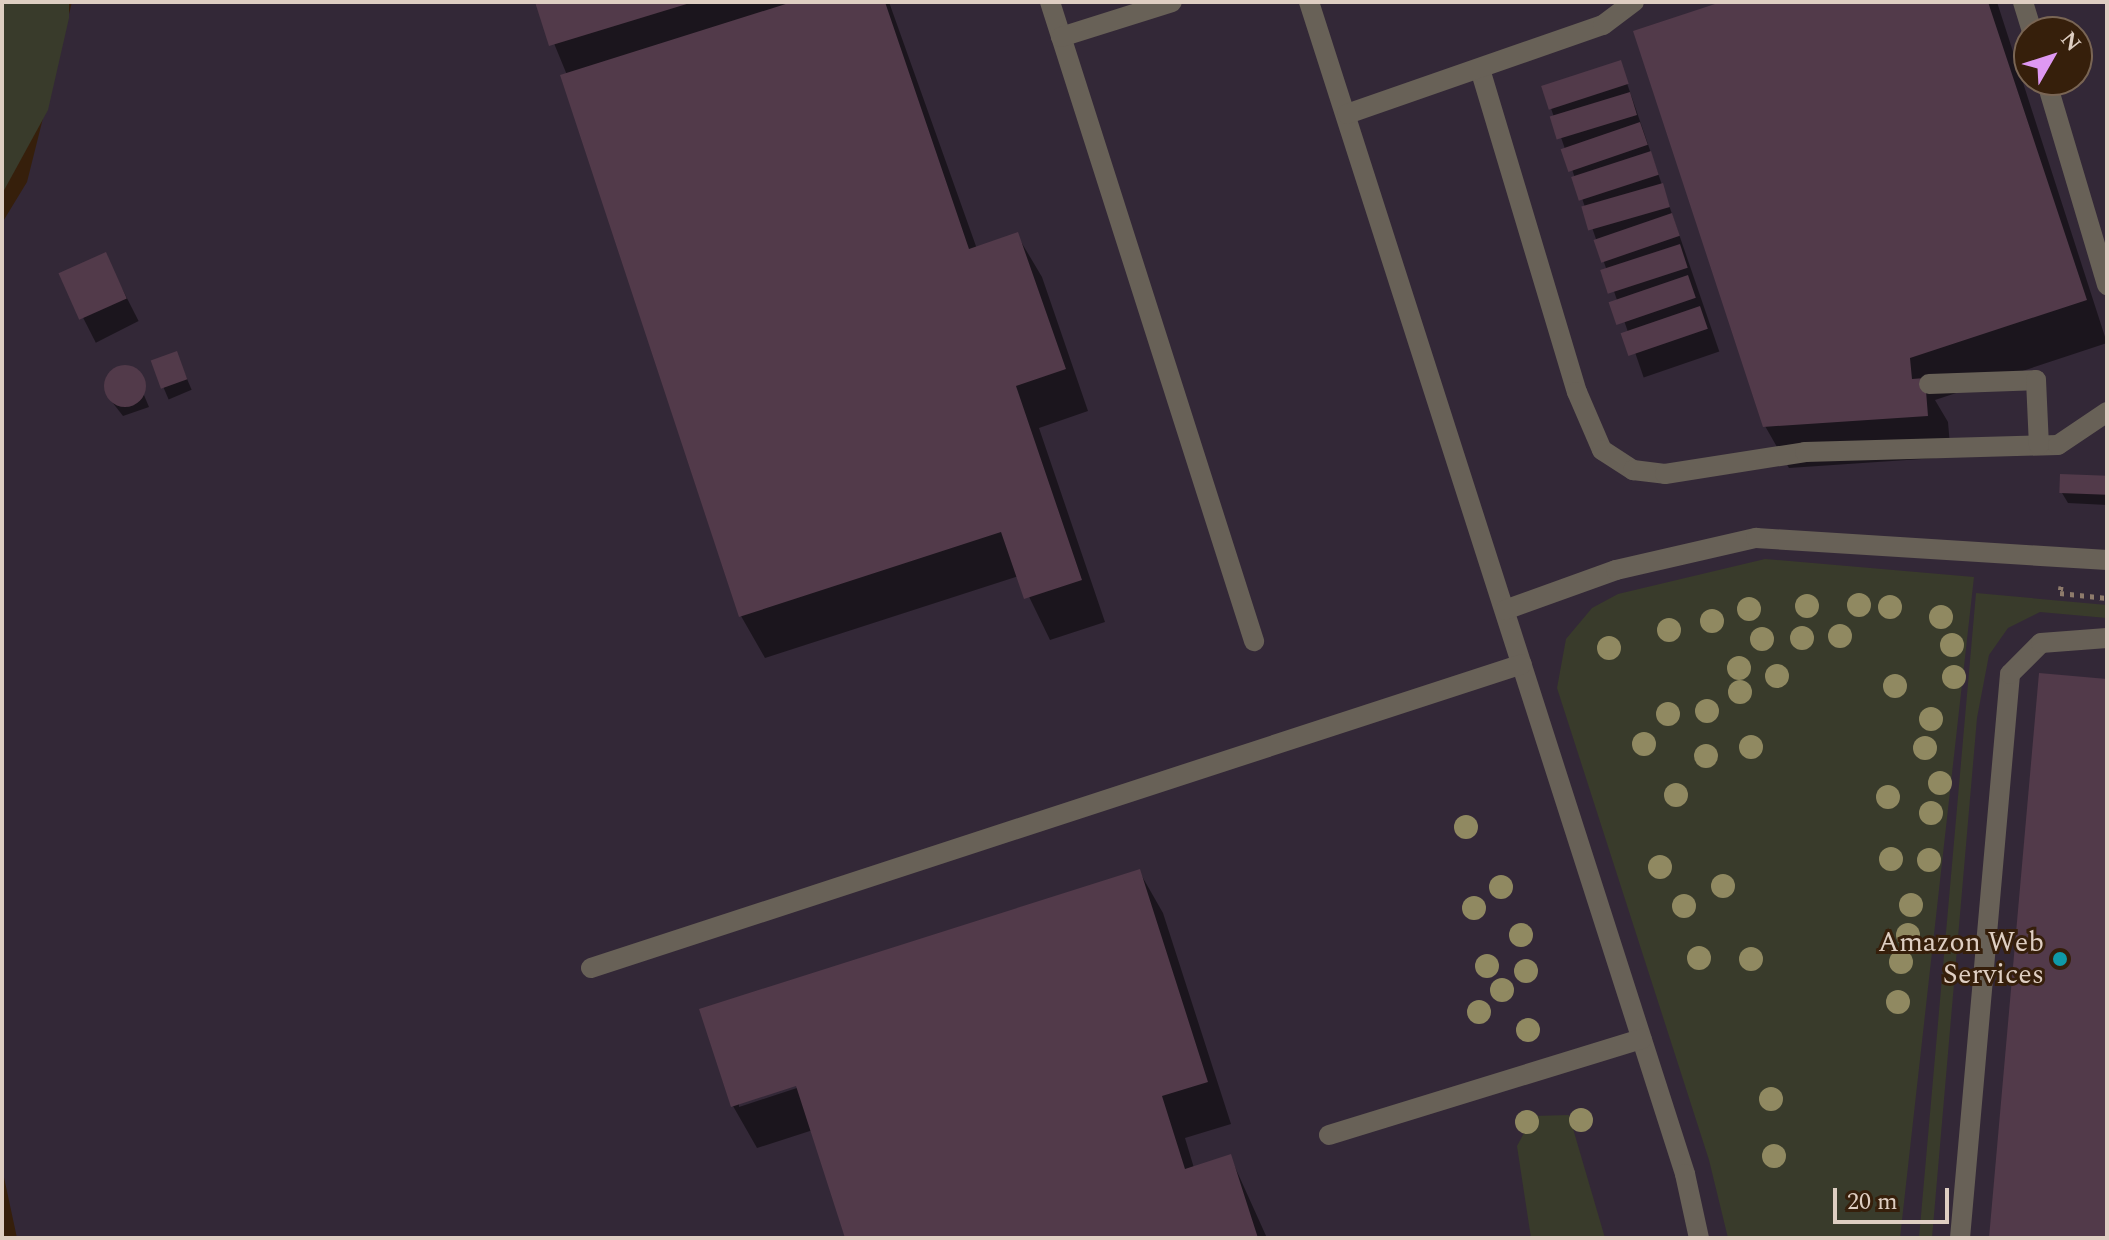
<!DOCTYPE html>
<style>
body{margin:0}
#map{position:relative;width:2109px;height:1240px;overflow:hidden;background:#361f0b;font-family:Spectral,serif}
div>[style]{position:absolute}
.industrial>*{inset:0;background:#332837}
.green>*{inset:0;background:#393b2b}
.shadow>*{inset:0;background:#0007;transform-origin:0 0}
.building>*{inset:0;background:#523a4a;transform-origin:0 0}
.round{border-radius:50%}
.path>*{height:5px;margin-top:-2.5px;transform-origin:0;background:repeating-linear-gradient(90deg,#8e7b6b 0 4px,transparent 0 10px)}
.minor>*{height:20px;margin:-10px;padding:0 10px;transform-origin:10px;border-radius:10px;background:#686157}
.trees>*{width:24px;height:24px;margin:-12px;border-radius:50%;background:#908961}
.dots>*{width:22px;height:22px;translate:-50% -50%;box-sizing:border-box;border:4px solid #361f0b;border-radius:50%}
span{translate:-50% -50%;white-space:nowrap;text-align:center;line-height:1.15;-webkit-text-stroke:6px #361f0b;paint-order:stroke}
.poi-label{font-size:28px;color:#decec2}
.right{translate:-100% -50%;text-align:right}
.frame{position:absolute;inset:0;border:4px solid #decec2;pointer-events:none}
.north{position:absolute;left:2013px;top:16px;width:80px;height:80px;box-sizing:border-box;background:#361f0b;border:2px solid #796554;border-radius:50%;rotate:51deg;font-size:22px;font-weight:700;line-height:32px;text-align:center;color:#decec2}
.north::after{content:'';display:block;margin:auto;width:28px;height:36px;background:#de98f2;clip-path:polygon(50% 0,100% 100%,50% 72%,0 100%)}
.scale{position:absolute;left:1833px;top:1188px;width:116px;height:36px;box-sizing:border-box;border:4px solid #decec2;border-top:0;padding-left:10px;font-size:24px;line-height:28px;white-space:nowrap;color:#decec2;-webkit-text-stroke:6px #361f0b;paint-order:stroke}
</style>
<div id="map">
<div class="industrial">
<i style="clip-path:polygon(evenodd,72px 2px,2107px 2px,2107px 1238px,17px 1238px,2px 1168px,2px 223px,27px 182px,72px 2px,2029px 32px,2077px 32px,2077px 80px,2029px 80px,2029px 32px)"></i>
</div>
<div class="green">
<i style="clip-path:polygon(2px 2px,69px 2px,69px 18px,48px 110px,2px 194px)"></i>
<i style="clip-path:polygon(1765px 559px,1974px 577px,1900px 1238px,1728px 1238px,1709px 1160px,1557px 688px,1566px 639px,1592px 608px,1618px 594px)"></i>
<i style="clip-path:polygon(1976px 593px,2107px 605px,2107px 618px,2040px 612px,2008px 628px,1989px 655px,1977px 718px,1932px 1238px,1919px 1238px)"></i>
<i style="clip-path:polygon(1569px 1115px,1605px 1238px,1531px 1238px,1517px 1146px,1533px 1116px)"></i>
</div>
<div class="shadow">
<i style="clip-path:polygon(537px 2px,889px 2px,977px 249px,1017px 235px,1042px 277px,1088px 411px,1039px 428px,1105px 622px,1050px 640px,1019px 576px,765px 658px,741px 616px,567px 75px)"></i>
<i style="clip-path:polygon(1727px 2px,1997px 2px,2107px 343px,1935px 400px,1948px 422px,1951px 457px,1789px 468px,1765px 426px)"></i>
<i style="left:1620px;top:63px;width:305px;height:80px;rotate:71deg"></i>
<i style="left:105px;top:255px;width:74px;height:48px;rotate:63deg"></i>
<i style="left:176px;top:353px;width:40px;height:25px;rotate:67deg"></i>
<i style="clip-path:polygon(124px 367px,133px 369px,149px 407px,123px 416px,109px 398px,108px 378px)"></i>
<i style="clip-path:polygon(2107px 478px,2107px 505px,2068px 503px,2062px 493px)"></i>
<i style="clip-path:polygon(evenodd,1139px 871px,1163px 913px,1231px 1124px,1185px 1138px,1194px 1168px,1230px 1156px,1267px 1238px,847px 1238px,813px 1130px,757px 1148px,733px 1106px,702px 1011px,1139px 871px,805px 1081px,806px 1085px,739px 1107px,739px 1102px,805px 1081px)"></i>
</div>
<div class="building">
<i style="clip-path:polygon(535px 2px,690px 2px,690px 3px,549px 46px)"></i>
<i style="clip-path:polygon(792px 2px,885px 2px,969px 249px,1018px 232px,1066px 369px,1016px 386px,1082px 580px,1024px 599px,1001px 532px,739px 617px,560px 75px)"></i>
<i style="clip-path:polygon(1721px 2px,1988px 2px,2087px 300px,1910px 358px,1912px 379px,1925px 378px,1928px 416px,1763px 427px,1633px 31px)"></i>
<i style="left:1621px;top:60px;width:25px;height:84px;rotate:72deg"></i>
<i style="left:1630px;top:92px;width:24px;height:84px;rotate:73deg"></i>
<i style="left:1640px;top:122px;width:24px;height:84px;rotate:71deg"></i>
<i style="left:1651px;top:151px;width:25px;height:84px;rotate:72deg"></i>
<i style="left:1663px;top:183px;width:25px;height:85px;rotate:74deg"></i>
<i style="left:1672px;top:213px;width:24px;height:83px;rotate:71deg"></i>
<i style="left:1680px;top:244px;width:25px;height:84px;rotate:72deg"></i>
<i style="left:106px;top:252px;width:51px;height:52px;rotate:66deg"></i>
<i style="left:1688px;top:275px;width:24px;height:84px;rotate:71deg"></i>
<i style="left:1700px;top:306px;width:24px;height:84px;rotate:71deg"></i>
<i style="left:177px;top:351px;width:30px;height:28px;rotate:70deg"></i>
<i class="round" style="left:104px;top:365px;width:42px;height:42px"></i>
<i style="left:2060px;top:474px;width:47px;height:19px;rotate:2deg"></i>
<i style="clip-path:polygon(2039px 673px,2107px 679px,2107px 1238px,1989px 1238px)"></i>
<i style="clip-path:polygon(1140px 869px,1208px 1082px,1162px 1096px,1185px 1169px,1231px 1154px,1258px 1238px,845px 1238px,796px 1086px,731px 1107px,699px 1009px)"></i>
</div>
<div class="path">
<i style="left:2061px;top:586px;width:7px;rotate:98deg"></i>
<i style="left:2060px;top:593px;width:47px;rotate:6.1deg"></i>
</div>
<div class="minor">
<i style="left:1050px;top:2px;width:671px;rotate:72.29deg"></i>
<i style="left:1309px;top:2px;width:1231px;rotate:72.21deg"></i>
<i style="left:1685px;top:1174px;width:66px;rotate:77.7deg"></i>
<i style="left:2023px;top:2px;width:31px;rotate:73deg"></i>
<i style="left:1061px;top:37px;width:116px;rotate:-17.5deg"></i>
<i style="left:1480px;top:69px;width:337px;rotate:73.3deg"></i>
<i style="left:1577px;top:392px;width:63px;rotate:66.7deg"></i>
<i style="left:1602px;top:450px;width:37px;rotate:33deg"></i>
<i style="left:1633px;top:470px;width:32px;rotate:7deg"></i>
<i style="left:1665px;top:474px;width:142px;rotate:-8.9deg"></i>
<i style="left:1805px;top:452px;width:253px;rotate:-1.6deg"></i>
<i style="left:2058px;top:445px;width:59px;rotate:-34deg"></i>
<i style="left:2046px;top:80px;width:214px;rotate:73.4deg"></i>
<i style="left:1347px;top:114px;width:271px;rotate:-19.2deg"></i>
<i style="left:1603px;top:25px;width:39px;rotate:-37deg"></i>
<i style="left:1929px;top:384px;width:107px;rotate:-2.1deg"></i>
<i style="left:2036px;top:380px;width:65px;rotate:87.4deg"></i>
<i style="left:1505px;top:610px;width:118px;rotate:-19.8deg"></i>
<i style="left:1616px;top:570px;width:144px;rotate:-12.9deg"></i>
<i style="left:1756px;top:538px;width:352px;rotate:3.6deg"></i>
<i style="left:591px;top:968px;width:979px;rotate:-18.08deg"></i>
<i style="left:1329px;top:1135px;width:327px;rotate:-17.1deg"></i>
<i style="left:1960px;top:1238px;width:566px;rotate:-84.93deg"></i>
<i style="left:2010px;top:674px;width:44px;rotate:-45deg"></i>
<i style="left:2041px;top:643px;width:66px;rotate:-4.3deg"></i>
</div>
<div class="trees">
<i style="left:1859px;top:605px"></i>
<i style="left:1807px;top:606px"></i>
<i style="left:1890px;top:607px"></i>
<i style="left:1749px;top:609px"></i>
<i style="left:1941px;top:617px"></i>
<i style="left:1712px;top:621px"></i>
<i style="left:1669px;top:630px"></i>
<i style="left:1840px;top:636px"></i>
<i style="left:1802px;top:638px"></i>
<i style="left:1762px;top:639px"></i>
<i style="left:1952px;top:645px"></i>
<i style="left:1609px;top:648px"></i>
<i style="left:1739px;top:668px"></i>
<i style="left:1777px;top:676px"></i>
<i style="left:1954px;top:677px"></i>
<i style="left:1895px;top:686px"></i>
<i style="left:1740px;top:692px"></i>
<i style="left:1707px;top:711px"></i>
<i style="left:1668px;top:714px"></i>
<i style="left:1931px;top:719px"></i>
<i style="left:1644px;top:744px"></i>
<i style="left:1751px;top:747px"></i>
<i style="left:1925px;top:748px"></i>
<i style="left:1706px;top:756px"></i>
<i style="left:1940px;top:783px"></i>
<i style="left:1676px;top:795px"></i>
<i style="left:1888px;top:797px"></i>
<i style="left:1931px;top:813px"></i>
<i style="left:1466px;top:827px"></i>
<i style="left:1891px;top:859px"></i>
<i style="left:1929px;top:860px"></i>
<i style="left:1660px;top:867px"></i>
<i style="left:1723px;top:886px"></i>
<i style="left:1501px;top:887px"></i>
<i style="left:1911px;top:905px"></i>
<i style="left:1684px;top:906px"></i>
<i style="left:1474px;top:908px"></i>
<i style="left:1521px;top:935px"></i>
<i style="left:1908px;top:935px"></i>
<i style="left:1699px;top:958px"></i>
<i style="left:1751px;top:959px"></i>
<i style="left:1901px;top:962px"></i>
<i style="left:1487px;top:966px"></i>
<i style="left:1526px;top:971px"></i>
<i style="left:1502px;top:990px"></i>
<i style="left:1898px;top:1002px"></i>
<i style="left:1479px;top:1012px"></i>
<i style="left:1528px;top:1030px"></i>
<i style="left:1771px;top:1099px"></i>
<i style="left:1581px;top:1120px"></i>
<i style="left:1527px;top:1122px"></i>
<i style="left:1774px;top:1156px"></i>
</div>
<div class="dots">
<i style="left:2060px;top:959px;background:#0f9aa8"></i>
</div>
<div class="poi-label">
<span class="right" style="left:2044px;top:959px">Amazon Web<br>Services</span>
</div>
<div class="frame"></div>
<div class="north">N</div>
<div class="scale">20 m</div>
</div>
